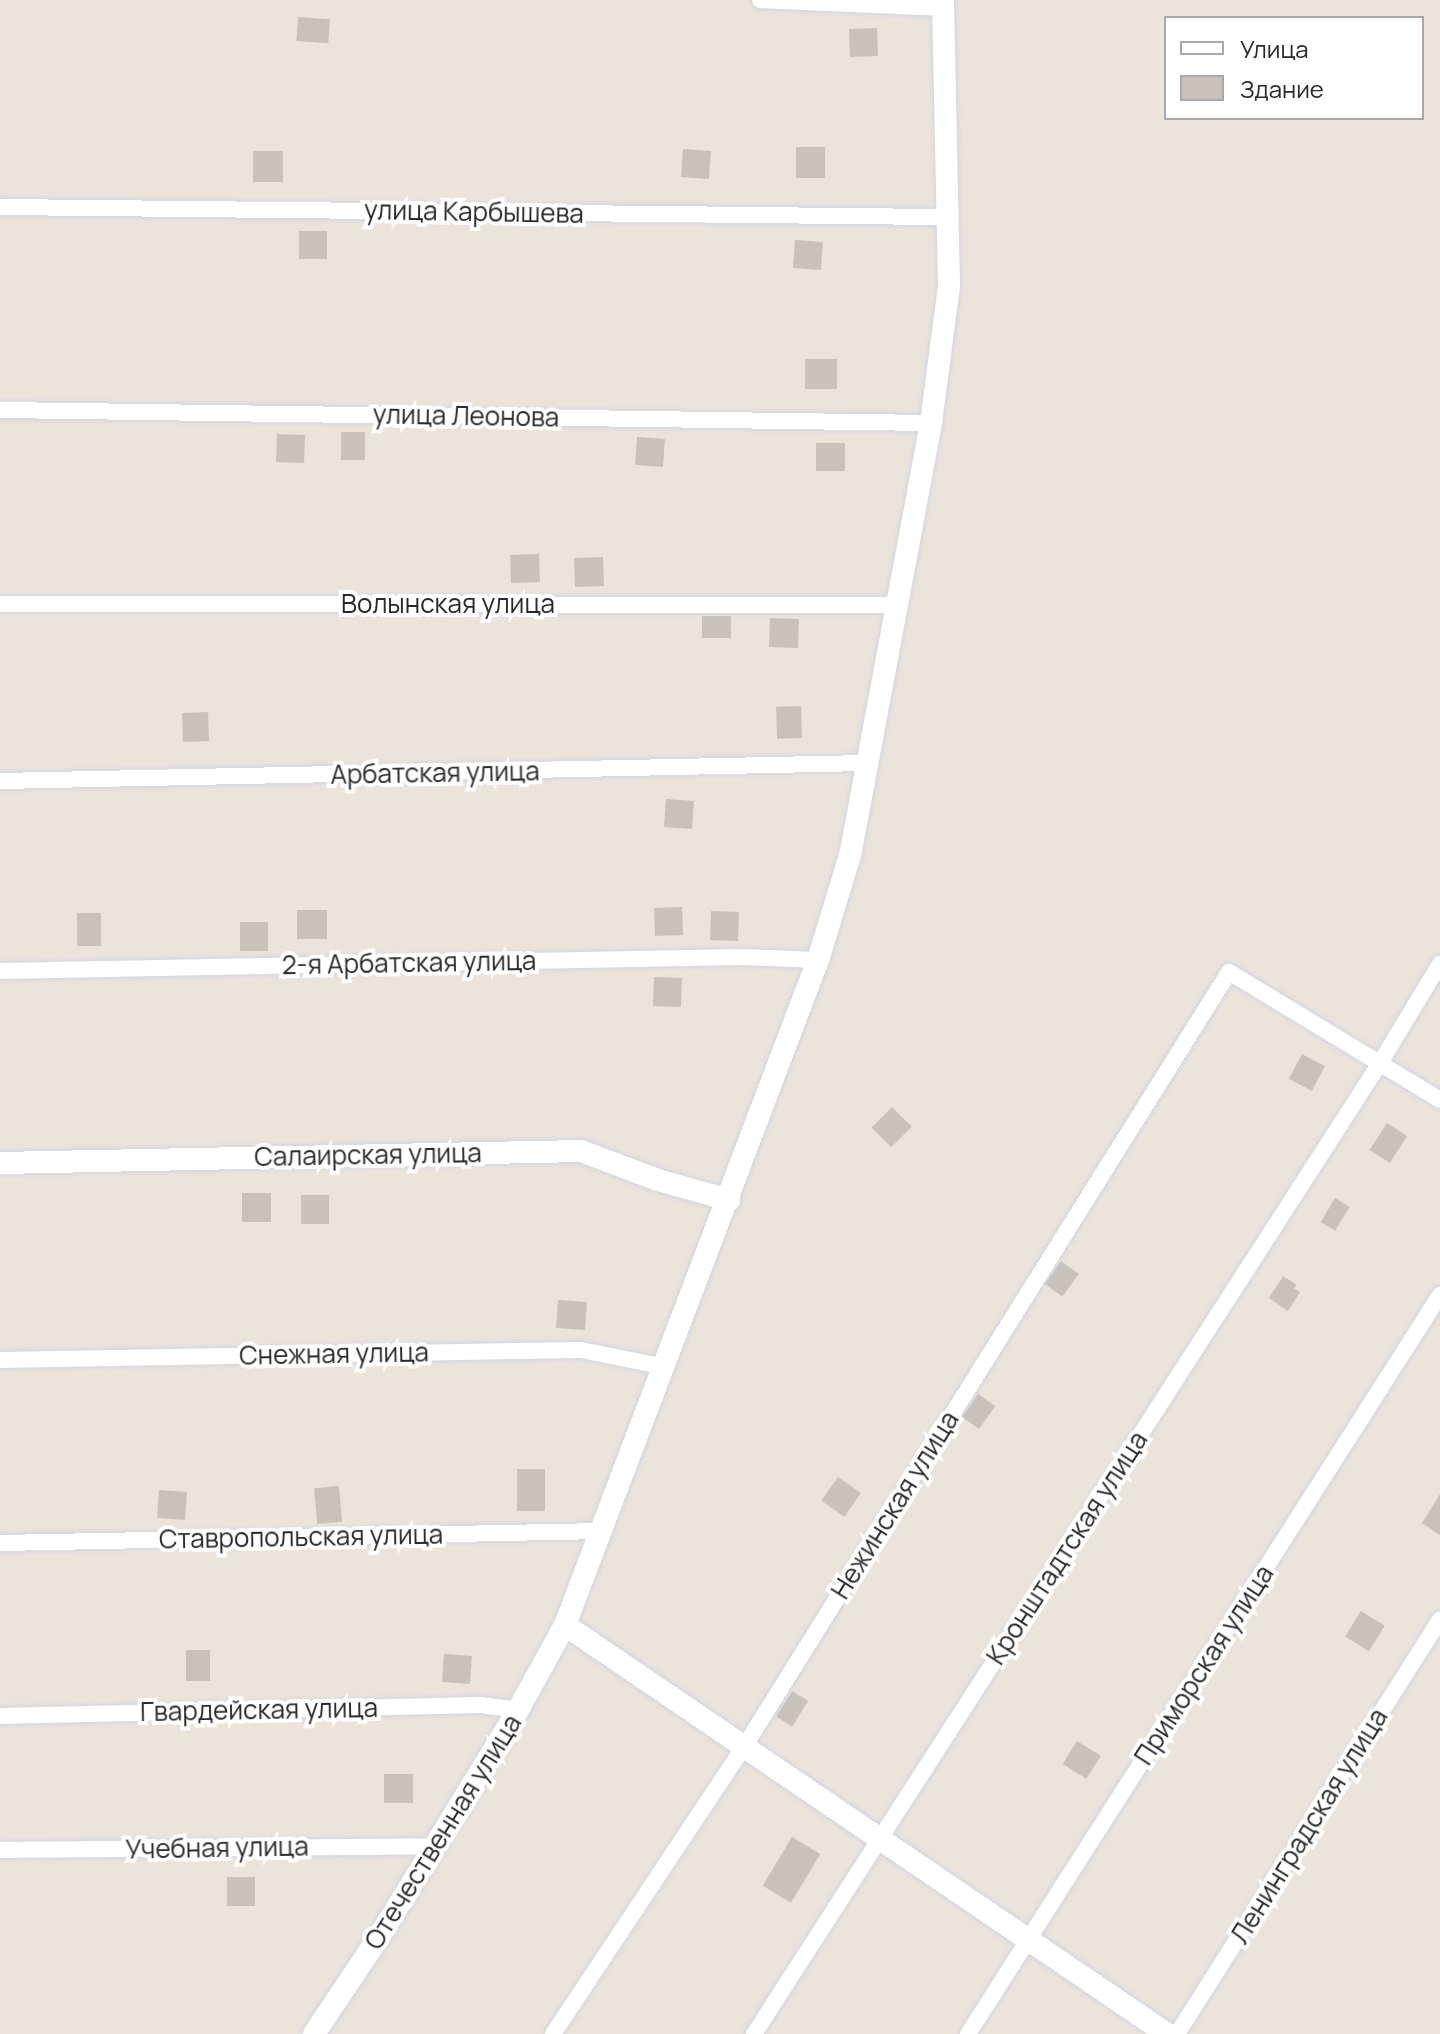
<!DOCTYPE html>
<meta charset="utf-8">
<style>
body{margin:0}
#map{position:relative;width:1440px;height:2034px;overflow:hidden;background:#ebe4db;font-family:Manrope,sans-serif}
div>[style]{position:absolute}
.building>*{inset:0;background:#c7c2ba;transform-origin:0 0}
.roads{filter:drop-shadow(0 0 2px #d1d5e2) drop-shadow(0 0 2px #d1d5e2)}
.street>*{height:16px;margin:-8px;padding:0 8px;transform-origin:8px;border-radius:8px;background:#fff}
.secondary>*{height:22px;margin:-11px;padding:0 11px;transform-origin:11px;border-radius:11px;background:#fff}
span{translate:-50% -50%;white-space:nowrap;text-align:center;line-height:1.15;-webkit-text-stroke:8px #fff;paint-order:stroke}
.street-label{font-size:26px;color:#292929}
.legend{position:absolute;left:1164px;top:16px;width:260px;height:104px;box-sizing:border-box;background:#fff;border:2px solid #a9a9a9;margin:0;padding:10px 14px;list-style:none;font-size:24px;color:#292929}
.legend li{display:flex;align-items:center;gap:16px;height:40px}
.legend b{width:40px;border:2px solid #a9a9a9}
</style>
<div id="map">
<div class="building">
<i style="left:298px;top:17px;width:32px;height:24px;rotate:4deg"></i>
<i style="left:877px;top:28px;width:28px;height:28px;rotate:88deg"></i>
<i style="left:796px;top:147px;width:29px;height:31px"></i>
<i style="left:683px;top:149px;width:28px;height:28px;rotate:4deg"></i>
<i style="left:253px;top:151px;width:30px;height:31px"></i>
<i style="left:299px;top:231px;width:28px;height:28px"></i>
<i style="left:795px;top:240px;width:28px;height:28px;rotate:4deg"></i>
<i style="left:805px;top:359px;width:32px;height:30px"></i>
<i style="left:341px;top:432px;width:24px;height:28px"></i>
<i style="left:277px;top:434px;width:28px;height:28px;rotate:2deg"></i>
<i style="left:637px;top:437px;width:28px;height:28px;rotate:4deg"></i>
<i style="left:816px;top:443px;width:29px;height:28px"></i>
<i style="left:539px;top:554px;width:28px;height:29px;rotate:88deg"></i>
<i style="left:603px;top:557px;width:29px;height:29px;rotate:88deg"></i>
<i style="left:702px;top:616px;width:29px;height:22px"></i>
<i style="left:770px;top:618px;width:29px;height:29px;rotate:2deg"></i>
<i style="left:801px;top:706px;width:32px;height:25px;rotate:88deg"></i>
<i style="left:208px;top:712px;width:29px;height:26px;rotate:88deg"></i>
<i style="left:666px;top:799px;width:28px;height:28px;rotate:4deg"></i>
<i style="left:682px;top:907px;width:28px;height:28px;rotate:88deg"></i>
<i style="left:297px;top:910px;width:30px;height:29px"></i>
<i style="left:711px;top:911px;width:28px;height:29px;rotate:2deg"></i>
<i style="left:77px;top:913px;width:24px;height:33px"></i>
<i style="left:240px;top:922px;width:28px;height:29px"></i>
<i style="left:654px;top:977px;width:28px;height:29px;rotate:2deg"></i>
<i style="left:1302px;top:1054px;width:26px;height:28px;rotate:28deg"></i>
<i style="left:892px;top:1107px;width:28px;height:29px;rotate:45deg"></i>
<i style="left:1387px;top:1123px;width:24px;height:32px;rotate:33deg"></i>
<i style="left:271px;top:1193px;width:29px;height:29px;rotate:90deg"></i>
<i style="left:301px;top:1195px;width:28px;height:29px"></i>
<i style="left:1335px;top:1198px;width:17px;height:28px;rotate:31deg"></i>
<i style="left:1061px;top:1261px;width:22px;height:28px;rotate:36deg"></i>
<i style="clip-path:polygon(1283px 1276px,1297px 1285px,1294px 1288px,1300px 1292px,1288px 1311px,1269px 1298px)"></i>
<i style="left:558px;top:1300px;width:29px;height:28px;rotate:4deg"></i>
<i style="left:978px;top:1394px;width:21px;height:28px;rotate:35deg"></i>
<i style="left:517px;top:1469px;width:28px;height:42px"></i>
<i style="left:838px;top:1477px;width:28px;height:29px;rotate:35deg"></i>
<i style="left:339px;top:1486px;width:36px;height:25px;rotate:85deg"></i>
<i style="left:159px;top:1490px;width:28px;height:28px;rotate:4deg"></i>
<i style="clip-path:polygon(1440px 1494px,1440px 1535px,1422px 1523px)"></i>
<i style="left:1361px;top:1611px;width:28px;height:30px;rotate:32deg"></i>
<i style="left:210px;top:1650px;width:31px;height:24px;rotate:90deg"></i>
<i style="left:444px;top:1654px;width:28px;height:28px;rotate:4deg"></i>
<i style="left:792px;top:1691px;width:19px;height:30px;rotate:32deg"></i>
<i style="left:1077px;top:1741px;width:28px;height:27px;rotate:32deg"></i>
<i style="left:384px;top:1774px;width:29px;height:29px"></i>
<i style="left:792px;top:1837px;width:33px;height:57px;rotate:31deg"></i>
<i style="left:255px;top:1877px;width:29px;height:28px;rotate:90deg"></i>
</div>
<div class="roads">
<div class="street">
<i style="left:760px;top:0;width:183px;rotate:2.5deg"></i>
<i style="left:0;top:207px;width:947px;rotate:0.61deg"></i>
<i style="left:0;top:410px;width:931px;rotate:0.8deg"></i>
<i style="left:0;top:604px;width:897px;rotate:0.06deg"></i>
<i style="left:0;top:781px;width:870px;rotate:-1.19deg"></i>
<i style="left:0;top:971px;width:742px;rotate:-1.08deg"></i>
<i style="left:742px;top:957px;width:76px;rotate:2.3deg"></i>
<i style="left:0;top:1360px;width:581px;rotate:-0.99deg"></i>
<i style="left:581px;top:1350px;width:87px;rotate:11.3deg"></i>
<i style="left:0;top:1543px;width:602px;rotate:-1.14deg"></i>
<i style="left:0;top:1716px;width:480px;rotate:-1.3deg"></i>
<i style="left:480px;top:1705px;width:38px;rotate:7deg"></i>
<i style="left:0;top:1850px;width:434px;rotate:-0.5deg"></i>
<i style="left:553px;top:2034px;width:345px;rotate:-56.4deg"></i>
<i style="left:744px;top:1747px;width:914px;rotate:-57.96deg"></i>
<i style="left:1229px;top:972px;width:247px;rotate:31.2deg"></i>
<i style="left:754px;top:2034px;width:1155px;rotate:-57.19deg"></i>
<i style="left:1380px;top:1063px;width:116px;rotate:-58.8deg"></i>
<i style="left:968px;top:2034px;width:877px;rotate:-57.43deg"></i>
<i style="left:1177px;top:2034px;width:491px;rotate:-57.6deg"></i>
</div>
<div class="secondary">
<i style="left:943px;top:0;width:286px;rotate:88.8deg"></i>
<i style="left:949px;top:286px;width:138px;rotate:97.5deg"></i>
<i style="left:931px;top:423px;width:440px;rotate:100.6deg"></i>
<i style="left:850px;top:855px;width:110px;rotate:106.9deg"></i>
<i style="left:818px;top:960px;width:712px;rotate:110.83deg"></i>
<i style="left:565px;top:1625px;width:728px;rotate:34.19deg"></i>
<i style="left:0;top:1163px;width:581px;rotate:-1.18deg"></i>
<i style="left:581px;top:1151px;width:82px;rotate:20.6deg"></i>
<i style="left:658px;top:1180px;width:74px;rotate:15.7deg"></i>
<i style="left:314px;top:2034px;width:117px;rotate:-56.2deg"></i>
<i style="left:379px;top:1937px;width:266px;rotate:-58.5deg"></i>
<i style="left:518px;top:1710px;width:97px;rotate:-61.1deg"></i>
</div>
</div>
<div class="street-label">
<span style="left:474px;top:212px;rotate:1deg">улица Карбышева</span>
<span style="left:466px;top:416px;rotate:1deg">улица Леонова</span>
<span style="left:448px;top:604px">Волынская улица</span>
<span style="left:435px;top:773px;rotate:-1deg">Арбатская улица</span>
<span style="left:409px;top:963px;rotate:-1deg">2-я Арбатская улица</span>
<span style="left:368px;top:1155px;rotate:-1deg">Салаирская улица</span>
<span style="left:334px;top:1354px;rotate:-1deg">Снежная улица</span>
<span style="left:895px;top:1505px;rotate:-58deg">Нежинская улица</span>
<span style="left:301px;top:1537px;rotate:-1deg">Ставропольская улица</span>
<span style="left:1067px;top:1548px;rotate:-57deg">Кронштадтская улица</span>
<span style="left:1204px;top:1665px;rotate:-57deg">Приморская улица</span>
<span style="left:259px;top:1710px;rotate:-1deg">Гвардейская улица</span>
<span style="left:1309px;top:1826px;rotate:-58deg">Ленинградская улица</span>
<span style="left:443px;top:1832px;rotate:-58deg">Отечественная улица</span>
<span style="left:217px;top:1848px;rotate:-1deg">Учебная улица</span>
</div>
<ul class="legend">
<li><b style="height:10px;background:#fff"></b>Улица</li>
<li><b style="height:22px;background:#c7c2ba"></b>Здание</li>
</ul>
</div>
